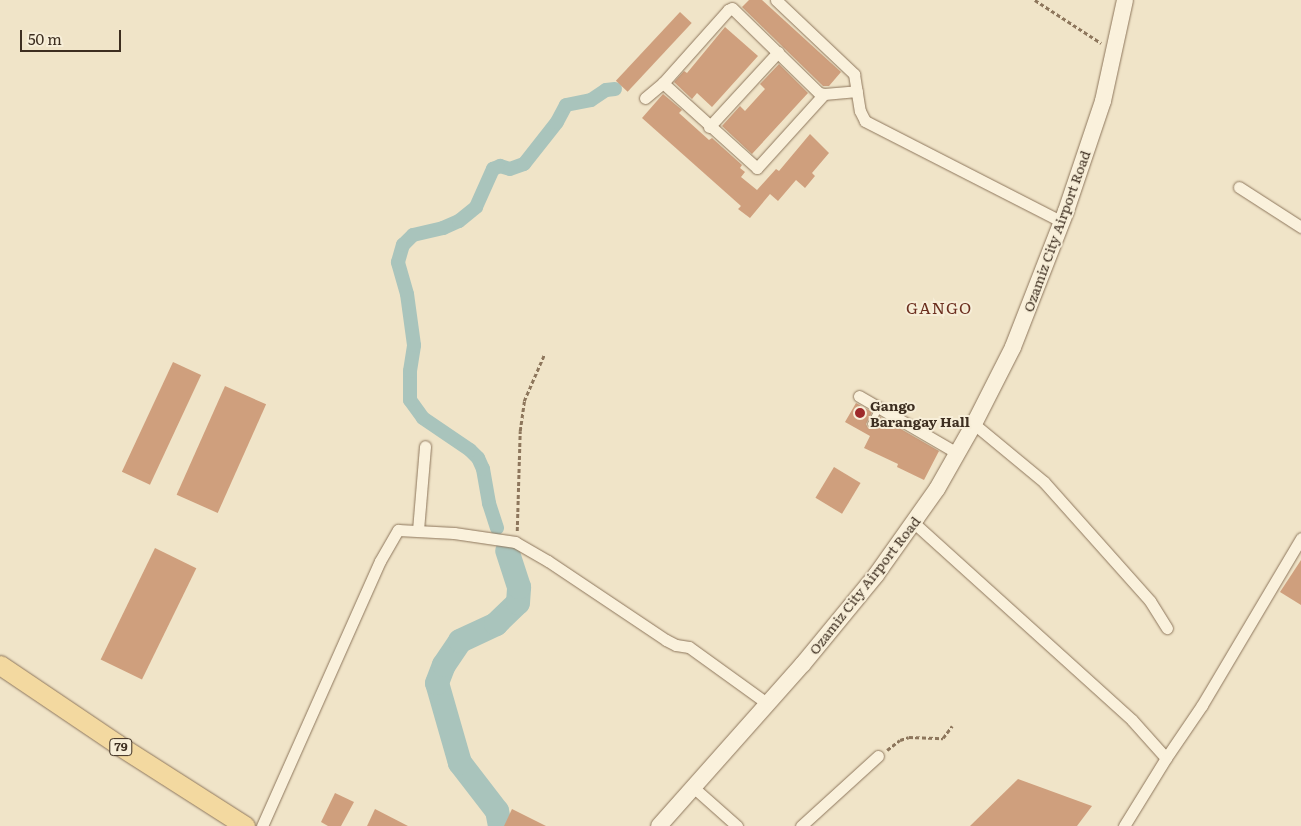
<!DOCTYPE html>
<style>
body{margin:0}
#map{position:relative;width:1301px;height:826px;overflow:hidden;background:#f0e4c8;font-family:Literata,serif}
div>[style]{position:absolute}
.canal>*{height:14px;margin:-7px;padding:0 7px;transform-origin:7px;border-radius:7px;background:#a9c4bc}
.river>*{height:24px;margin:-12px;padding:0 12px;transform-origin:12px;border-radius:12px;background:#a9c4bc}
.building>*{inset:0;background:#cf9f7d;transform-origin:0 0}
.path>*{height:2.5px;margin-top:-1.25px;transform-origin:0;background:repeating-linear-gradient(90deg,#8d765c 0 4px,transparent 0 6.5px)}
.roads{filter:drop-shadow(0 0 1px #8d765c) drop-shadow(0 0 1px #8d765c)}
.lane>*{height:5.5px;margin:-2.75px;padding:0 2.75px;transform-origin:2.75px;border-radius:2.75px;background:#faf1dc}
.street>*{height:11px;margin:-5.5px;padding:0 5.5px;transform-origin:5.5px;border-radius:5.5px;background:#faf1dc}
.secondary>*{height:16px;margin:-8px;padding:0 8px;transform-origin:8px;border-radius:8px;background:#faf1dc}
.primary>*{height:19px;margin:-9.5px;padding:0 9.5px;transform-origin:9.5px;border-radius:9.5px;background:#f3d9a0}
.dots>*{width:14px;height:14px;translate:-50% -50%;box-sizing:border-box;border:2px solid #f7eed8;border-radius:50%}
span{translate:-50% -50%;white-space:nowrap;text-align:center;line-height:1.15;-webkit-text-stroke:4px #f7eed8;paint-order:stroke}
.shield-label span{padding:1px 4px;background:#f7eed8;border:1px solid;border-radius:4px;-webkit-text-stroke-width:0}
.shield-label{font-size:12px;color:#3d2e20;font-weight:700}
.street-label{font-size:14px;color:#3d2e20}
.poi-label{font-size:14px;color:#3d2e20;font-weight:700}
.left{translate:0 -50%;text-align:left}
.quarter-label{font-size:16px;color:#6b2e1e;letter-spacing:1px}
.scale{position:absolute;left:20px;top:30px;width:101px;height:22px;box-sizing:border-box;border:2px solid #3d2e20;border-top:0;padding-left:6px;font-size:15px;line-height:18px;white-space:nowrap;color:#3d2e20;-webkit-text-stroke:4px #f7eed8;paint-order:stroke}
</style>
<div id="map">
<div class="canal">
<i style="left:497px;top:528px;width:26px;rotate:-108deg"></i>
<i style="left:489px;top:503px;width:35px;rotate:-100deg"></i>
<i style="left:483px;top:469px;width:12px;rotate:-114deg"></i>
<i style="left:478px;top:458px;width:11px;rotate:-135deg"></i>
<i style="left:470px;top:450px;width:57px;rotate:-145.8deg"></i>
<i style="left:423px;top:418px;width:22px;rotate:-126deg"></i>
<i style="left:410px;top:400px;width:29px;rotate:-90deg"></i>
<i style="left:410px;top:371px;width:26px;rotate:-81deg"></i>
<i style="left:414px;top:345px;width:51px;rotate:-97.8deg"></i>
<i style="left:407px;top:294px;width:33px;rotate:-106deg"></i>
<i style="left:398px;top:262px;width:18px;rotate:-74deg"></i>
<i style="left:403px;top:245px;width:14px;rotate:-45deg"></i>
<i style="left:413px;top:235px;width:31px;rotate:-13deg"></i>
<i style="left:443px;top:228px;width:17px;rotate:-24deg"></i>
<i style="left:459px;top:221px;width:22px;rotate:-39deg"></i>
<i style="left:476px;top:207px;width:42px;rotate:-65.9deg"></i>
<i style="left:493px;top:169px;width:8px;rotate:-23deg"></i>
<i style="left:500px;top:166px;width:10px;rotate:17deg"></i>
<i style="left:510px;top:169px;width:15px;rotate:-20deg"></i>
<i style="left:524px;top:164px;width:53px;rotate:-51.8deg"></i>
<i style="left:557px;top:122px;width:19px;rotate:-62deg"></i>
<i style="left:566px;top:105px;width:25px;rotate:-11deg"></i>
<i style="left:591px;top:100px;width:18px;rotate:-34deg"></i>
<i style="left:606px;top:90px;width:9px;rotate:-6deg"></i>
</div>
<div class="river">
<i style="left:500px;top:826px;width:15px;rotate:-101deg"></i>
<i style="left:497px;top:811px;width:61px;rotate:-127.6deg"></i>
<i style="left:460px;top:763px;width:83px;rotate:-106deg"></i>
<i style="left:437px;top:683px;width:19px;rotate:-69deg"></i>
<i style="left:444px;top:665px;width:29px;rotate:-56deg"></i>
<i style="left:460px;top:641px;width:40px;rotate:-25deg"></i>
<i style="left:496px;top:624px;width:30px;rotate:-44deg"></i>
<i style="left:518px;top:603px;width:16px;rotate:-86deg"></i>
<i style="left:519px;top:587px;width:38px;rotate:-108deg"></i>
</div>
<div class="building">
<i style="clip-path:polygon(749px 0,762px 0,841px 72px,829px 86px,823px 86px,742px 7px)"></i>
<i style="left:680px;top:12px;width:16px;height:94px;rotate:43deg"></i>
<i style="clip-path:polygon(725px 27px,758px 56px,712px 107px,697px 93px,692px 99px,674px 82px,684px 71px,687px 73px)"></i>
<i style="clip-path:polygon(779px 64px,808px 93px,752px 154px,722px 126px,740px 106px,745px 111px,765px 89px,760px 84px)"></i>
<i style="clip-path:polygon(663px 94px,682px 110px,679px 113px,709px 140px,712px 138px,742px 165px,740px 168px,745px 172px,741px 177px,757px 190px,776px 169px,779px 171px,810px 134px,829px 153px,812px 173px,815px 176px,805px 188px,796px 180px,778px 201px,770px 194px,750px 218px,738px 209px,741px 206px,642px 118px)"></i>
<i style="left:173px;top:362px;width:31px;height:121px;rotate:25deg"></i>
<i style="left:225px;top:386px;width:45px;height:119px;rotate:24deg"></i>
<i style="clip-path:polygon(856px 403px,872px 412px,866px 424px,868px 428px,874px 428px,880px 417px,939px 451px,924px 480px,897px 467px,898px 464px,864px 448px,870px 436px,845px 422px)"></i>
<i style="left:834px;top:467px;width:31px;height:36px;rotate:31deg"></i>
<i style="left:155px;top:548px;width:46px;height:124px;rotate:26deg"></i>
<i style="clip-path:polygon(1301px 560px,1301px 605px,1280px 592px)"></i>
<i style="clip-path:polygon(1018px 779px,1092px 806px,1077px 826px,970px 826px)"></i>
<i style="clip-path:polygon(335px 793px,354px 802px,341px 826px,328px 826px,321px 822px)"></i>
<i style="clip-path:polygon(375px 809px,408px 826px,367px 826px)"></i>
<i style="clip-path:polygon(512px 809px,546px 826px,504px 826px)"></i>
</div>
<div class="path">
<i style="left:1035px;top:0;width:79px;rotate:33.1deg"></i>
<i style="left:517px;top:531px;width:100px;rotate:-88.3deg"></i>
<i style="left:520px;top:431px;width:30px;rotate:-82deg"></i>
<i style="left:524px;top:401px;width:50px;rotate:-66.5deg"></i>
<i style="left:887px;top:750px;width:16px;rotate:-38deg"></i>
<i style="left:900px;top:740px;width:9px;rotate:-18deg"></i>
<i style="left:909px;top:737px;width:34px;rotate:2deg"></i>
<i style="left:943px;top:738px;width:15px;rotate:-53deg"></i>
</div>
<div class="roads">
<div class="lane">
<i style="left:871px;top:424px;width:18px;rotate:-63deg"></i>
</div>
<div class="street">
<i style="left:776px;top:0;width:108px;rotate:43.5deg"></i>
<i style="left:854px;top:74px;width:37px;rotate:81deg"></i>
<i style="left:860px;top:111px;width:11px;rotate:63deg"></i>
<i style="left:865px;top:121px;width:221px;rotate:27.1deg"></i>
<i style="left:824px;top:94px;width:100px;rotate:132.2deg"></i>
<i style="left:757px;top:168px;width:127px;rotate:-137.9deg"></i>
<i style="left:663px;top:83px;width:98px;rotate:-48.3deg"></i>
<i style="left:728px;top:10px;width:4px;rotate:-27deg"></i>
<i style="left:732px;top:8px;width:122px;rotate:44.3deg"></i>
<i style="left:819px;top:93px;width:5px;rotate:11deg"></i>
<i style="left:824px;top:94px;width:33px;rotate:-5deg"></i>
<i style="left:645px;top:98px;width:23px;rotate:-40deg"></i>
<i style="left:709px;top:127px;width:102px;rotate:-47.4deg"></i>
<i style="left:1239px;top:187px;width:74px;rotate:32.8deg"></i>
<i style="left:859px;top:396px;width:113px;rotate:30.2deg"></i>
<i style="left:974px;top:424px;width:91px;rotate:39.6deg"></i>
<i style="left:1044px;top:482px;width:159px;rotate:48.3deg"></i>
<i style="left:1150px;top:601px;width:32px;rotate:58deg"></i>
<i style="left:913px;top:522px;width:295px;rotate:42.1deg"></i>
<i style="left:1132px;top:720px;width:51px;rotate:48.2deg"></i>
<i style="left:418px;top:530px;width:84px;rotate:-85.2deg"></i>
<i style="left:693px;top:787px;width:59px;rotate:41.6deg"></i>
<i style="left:262px;top:826px;width:290px;rotate:-66deg"></i>
<i style="left:380px;top:561px;width:36px;rotate:-60deg"></i>
<i style="left:398px;top:530px;width:56px;rotate:3.1deg"></i>
<i style="left:454px;top:533px;width:62px;rotate:8.4deg"></i>
<i style="left:515px;top:542px;width:38px;rotate:30deg"></i>
<i style="left:548px;top:561px;width:142px;rotate:33.8deg"></i>
<i style="left:666px;top:640px;width:11px;rotate:27deg"></i>
<i style="left:676px;top:645px;width:13px;rotate:9deg"></i>
<i style="left:689px;top:647px;width:97px;rotate:35.8deg"></i>
<i style="left:801px;top:826px;width:104px;rotate:-42.3deg"></i>
<i style="left:1124px;top:826px;width:80px;rotate:-58.3deg"></i>
<i style="left:1166px;top:758px;width:64px;rotate:-55.8deg"></i>
<i style="left:1202px;top:705px;width:194px;rotate:-59.3deg"></i>
</div>
<div class="secondary">
<i style="left:659px;top:826px;width:217px;rotate:-48.4deg"></i>
<i style="left:803px;top:664px;width:115px;rotate:-50.6deg"></i>
<i style="left:876px;top:575px;width:105px;rotate:-54.7deg"></i>
<i style="left:937px;top:489px;width:75px;rotate:-60.4deg"></i>
<i style="left:974px;top:424px;width:86px;rotate:-63.1deg"></i>
<i style="left:1013px;top:347px;width:146px;rotate:-68.7deg"></i>
<i style="left:1066px;top:211px;width:116px;rotate:-71.4deg"></i>
<i style="left:1103px;top:101px;width:103px;rotate:-77.7deg"></i>
</div>
<div class="primary">
<i style="left:0;top:665px;width:141px;rotate:34deg"></i>
<i style="left:117px;top:744px;width:152px;rotate:32.6deg"></i>
</div>
</div>
<div class="dots">
<i style="left:860px;top:413px;background:#9e2a2b"></i>
</div>
<div class="shield-label">
<span style="left:121px;top:747px">79</span>
</div>
<div class="street-label">
<span style="left:1056px;top:231px;rotate:-70deg">Ozamiz City Airport Road</span>
<span style="left:864px;top:585px;rotate:-52deg">Ozamiz City Airport Road</span>
</div>
<div class="poi-label">
<span class="left" style="left:870px;top:413px">Gango<br>Barangay Hall</span>
</div>
<div class="quarter-label">
<span style="left:939px;top:307px">GANGO</span>
</div>
<div class="scale">50 m</div>
</div>
